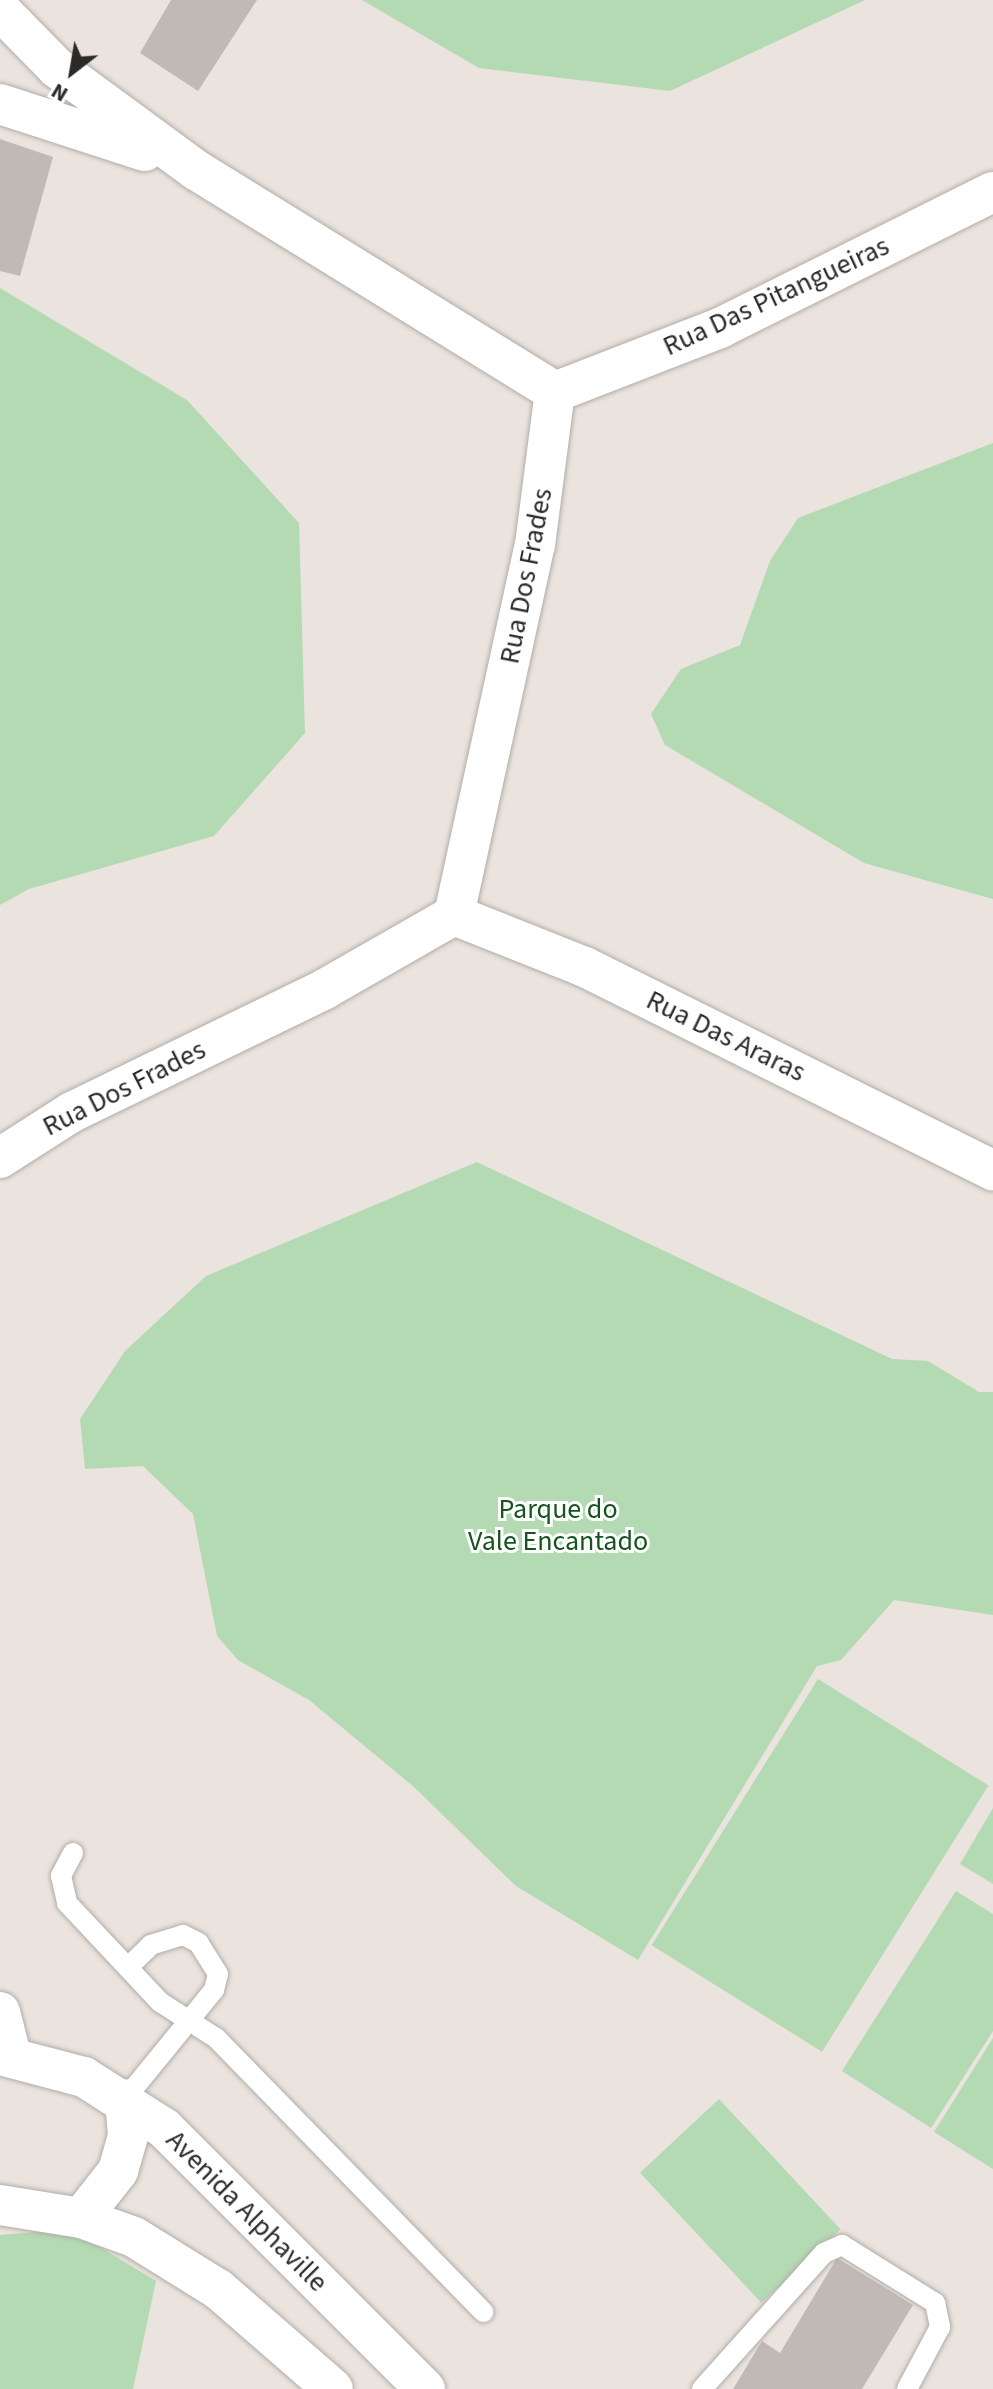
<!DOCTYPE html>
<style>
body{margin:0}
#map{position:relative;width:993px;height:2389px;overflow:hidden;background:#eae3de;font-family:"Source Sans 3",sans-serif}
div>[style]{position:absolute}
.green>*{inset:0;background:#b3dab3;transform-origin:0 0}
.building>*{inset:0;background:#c0b9b5}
.roads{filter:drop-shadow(0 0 2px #b2aca7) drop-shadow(0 0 2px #b2aca7)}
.service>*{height:20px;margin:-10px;padding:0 10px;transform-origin:10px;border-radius:10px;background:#fff}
.minor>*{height:40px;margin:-20px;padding:0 20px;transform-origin:20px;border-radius:20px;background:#fff}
span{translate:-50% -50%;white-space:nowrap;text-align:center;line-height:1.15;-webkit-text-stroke:6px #fff;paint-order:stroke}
.street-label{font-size:28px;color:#2c2a28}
.park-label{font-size:28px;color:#17531c}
.north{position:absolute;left:32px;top:32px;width:80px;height:80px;-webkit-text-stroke:6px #fff;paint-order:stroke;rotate:211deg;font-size:22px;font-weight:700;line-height:32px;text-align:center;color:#2c2a28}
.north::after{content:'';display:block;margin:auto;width:28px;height:36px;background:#2c2a28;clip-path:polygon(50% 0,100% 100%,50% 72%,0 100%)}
</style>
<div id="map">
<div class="green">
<i style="clip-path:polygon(362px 0,865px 0,670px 91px,479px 68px)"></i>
<i style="clip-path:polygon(0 288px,187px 400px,299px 523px,305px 733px,214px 836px,29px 889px,0 905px)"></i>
<i style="clip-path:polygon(993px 443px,993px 899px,864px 863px,665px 745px,651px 714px,681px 669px,740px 645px,770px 561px,798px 518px)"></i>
<i style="clip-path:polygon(477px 1162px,892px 1359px,928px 1361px,979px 1392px,993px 1392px,993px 1615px,894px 1600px,841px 1660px,817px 1666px,638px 1960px,516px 1886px,414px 1787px,309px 1700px,238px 1660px,217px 1636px,193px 1514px,143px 1466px,85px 1469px,80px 1419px,125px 1351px,206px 1276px)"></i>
<i style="left:818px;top:1679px;width:201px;height:314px;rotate:32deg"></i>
<i style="clip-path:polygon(993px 1808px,993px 1884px,960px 1864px)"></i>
<i style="clip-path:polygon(956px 1891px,993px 1914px,993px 2031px,931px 2128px,842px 2071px)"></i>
<i style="clip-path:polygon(993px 2038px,993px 2169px,934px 2132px)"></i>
<i style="left:719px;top:2099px;width:178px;height:108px;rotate:47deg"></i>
<i style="clip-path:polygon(70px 2229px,156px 2281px,133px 2389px,0 2389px,0 2235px)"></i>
</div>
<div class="building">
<i style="clip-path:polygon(171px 0,257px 0,198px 91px,140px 53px)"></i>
<i style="clip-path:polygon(0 139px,53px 157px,20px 276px,0 271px)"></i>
<i style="clip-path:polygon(837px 2258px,913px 2305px,862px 2389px,733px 2389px,762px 2341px,780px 2353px)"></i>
</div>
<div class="roads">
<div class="service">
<i style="left:73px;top:1853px;width:26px;rotate:118deg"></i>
<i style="left:61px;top:1876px;width:28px;rotate:77deg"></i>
<i style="left:67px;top:1903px;width:136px;rotate:46.8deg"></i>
<i style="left:160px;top:2002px;width:67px;rotate:32.7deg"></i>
<i style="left:216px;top:2038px;width:383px;rotate:45.7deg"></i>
<i style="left:125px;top:2099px;width:141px;rotate:-50.8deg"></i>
<i style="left:214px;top:1990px;width:16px;rotate:-76deg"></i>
<i style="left:218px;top:1974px;width:36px;rotate:-122deg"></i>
<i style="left:199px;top:1943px;width:18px;rotate:-153deg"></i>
<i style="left:183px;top:1935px;width:34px;rotate:163deg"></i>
<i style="left:151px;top:1945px;width:32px;rotate:136deg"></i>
<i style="left:702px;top:2389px;width:183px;rotate:-48.1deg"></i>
<i style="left:824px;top:2253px;width:20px;rotate:-24deg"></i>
<i style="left:842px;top:2245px;width:110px;rotate:31.9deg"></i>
<i style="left:935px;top:2303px;width:25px;rotate:78deg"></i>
<i style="left:940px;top:2327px;width:70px;rotate:118deg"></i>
</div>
<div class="minor">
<i style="left:0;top:10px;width:81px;rotate:45.5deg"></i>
<i style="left:57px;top:68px;width:172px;rotate:36.3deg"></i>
<i style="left:196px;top:170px;width:422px;rotate:31.7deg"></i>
<i style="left:0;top:104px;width:152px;rotate:18deg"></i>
<i style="left:555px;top:392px;width:177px;rotate:-21.2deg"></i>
<i style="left:720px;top:328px;width:305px;rotate:-26.5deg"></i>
<i style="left:454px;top:915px;width:141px;rotate:21.7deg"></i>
<i style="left:585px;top:967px;width:456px;rotate:26.5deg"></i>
<i style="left:0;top:1158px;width:85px;rotate:-32.6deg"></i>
<i style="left:72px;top:1112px;width:281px;rotate:-25.9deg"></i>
<i style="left:325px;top:989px;width:149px;rotate:-29.8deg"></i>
<i style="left:454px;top:915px;width:379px;rotate:-77.7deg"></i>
<i style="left:535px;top:545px;width:154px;rotate:-82.6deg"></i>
<i style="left:0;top:2012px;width:44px;rotate:75.7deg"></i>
<i style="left:0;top:2055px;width:87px;rotate:14.7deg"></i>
<i style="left:84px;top:2077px;width:95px;rotate:32.5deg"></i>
<i style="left:164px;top:2128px;width:369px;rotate:45deg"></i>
<i style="left:0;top:2205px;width:82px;rotate:9.1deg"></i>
<i style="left:81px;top:2218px;width:56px;rotate:19.7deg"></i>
<i style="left:134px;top:2237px;width:99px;rotate:31.8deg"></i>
<i style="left:218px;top:2289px;width:152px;rotate:41deg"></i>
<i style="left:81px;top:2218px;width:60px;rotate:-51.8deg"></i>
<i style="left:118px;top:2171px;width:37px;rotate:-74deg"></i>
<i style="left:128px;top:2135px;width:36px;rotate:-95deg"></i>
</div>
</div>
<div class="street-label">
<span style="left:776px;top:296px;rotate:-25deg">Rua Das Pitangueiras</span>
<span style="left:526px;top:576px;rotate:-79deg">Rua Dos Frades</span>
<span style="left:726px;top:1036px;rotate:26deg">Rua Das Araras</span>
<span style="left:124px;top:1088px;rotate:-27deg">Rua Dos Frades</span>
<span style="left:247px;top:2211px;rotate:45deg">Avenida Alphaville</span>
</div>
<div class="park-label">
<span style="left:558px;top:1525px">Parque do<br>Vale Encantado</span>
</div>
<div class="north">N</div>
</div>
